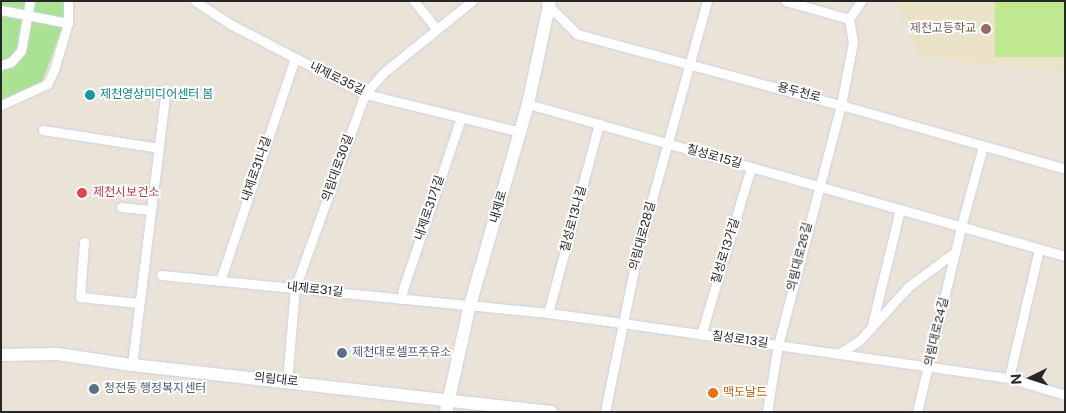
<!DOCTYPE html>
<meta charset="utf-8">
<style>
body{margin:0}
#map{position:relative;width:1066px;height:413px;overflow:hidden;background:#eae3d8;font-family:"Public Sans","Noto Sans KR",sans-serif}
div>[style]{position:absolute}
.education>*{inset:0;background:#ece2c7}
.green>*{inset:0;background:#aae294}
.pitch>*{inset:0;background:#bee98f;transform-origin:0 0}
.roads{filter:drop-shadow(0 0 1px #ced0e1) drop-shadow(0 0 1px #ced0e1)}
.street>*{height:9px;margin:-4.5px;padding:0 4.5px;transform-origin:4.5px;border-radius:4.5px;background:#fff}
.secondary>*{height:12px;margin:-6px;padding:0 6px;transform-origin:6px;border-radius:6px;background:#fff}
.dots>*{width:14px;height:14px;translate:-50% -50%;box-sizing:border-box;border:2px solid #fff;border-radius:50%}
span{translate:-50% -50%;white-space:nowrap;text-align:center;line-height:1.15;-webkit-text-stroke:4px #fff;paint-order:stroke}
.education-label{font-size:12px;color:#785e54}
.right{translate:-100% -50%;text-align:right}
.street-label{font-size:12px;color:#272727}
.culture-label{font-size:12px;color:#0d838f}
.left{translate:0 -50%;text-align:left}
.health-label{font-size:12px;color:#be3a42}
.service-label{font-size:12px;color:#4e5e75}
.food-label{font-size:12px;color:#c56008}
.frame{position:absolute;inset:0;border:2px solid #272727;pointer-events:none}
.north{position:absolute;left:1006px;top:353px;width:50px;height:50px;-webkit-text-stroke:4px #fff;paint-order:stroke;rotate:266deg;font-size:14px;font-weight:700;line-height:20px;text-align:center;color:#272727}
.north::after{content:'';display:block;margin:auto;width:18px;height:22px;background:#272727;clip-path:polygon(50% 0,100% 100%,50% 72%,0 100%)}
</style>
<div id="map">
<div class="education">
<i style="clip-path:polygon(895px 1px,1065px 1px,1065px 71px,919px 57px)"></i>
</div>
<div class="green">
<i style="clip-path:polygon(1px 1px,66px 1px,64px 23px,42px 82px,1px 101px)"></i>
</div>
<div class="pitch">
<i style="left:995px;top:1px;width:70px;height:56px"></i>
</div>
<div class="roads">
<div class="street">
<i style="left:195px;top:1px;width:42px;rotate:33.3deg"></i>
<i style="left:230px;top:24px;width:152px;rotate:27.4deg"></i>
<i style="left:365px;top:94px;width:161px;rotate:13.7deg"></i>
<i style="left:414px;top:1px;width:35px;rotate:51deg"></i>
<i style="left:546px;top:3px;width:44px;rotate:45deg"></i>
<i style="left:577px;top:34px;width:273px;rotate:15.1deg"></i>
<i style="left:841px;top:105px;width:233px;rotate:15.9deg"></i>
<i style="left:1px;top:10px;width:68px;rotate:11deg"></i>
<i style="left:849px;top:19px;width:22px;rotate:-56deg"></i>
<i style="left:1px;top:65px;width:10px;rotate:-17deg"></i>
<i style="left:11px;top:62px;width:15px;rotate:-48deg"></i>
<i style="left:21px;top:51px;width:51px;rotate:-79.8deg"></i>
<i style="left:528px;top:104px;width:558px;rotate:15.8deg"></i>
<i style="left:1px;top:105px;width:51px;rotate:-24.5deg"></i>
<i style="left:47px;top:84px;width:16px;rotate:-63deg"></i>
<i style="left:54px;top:70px;width:49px;rotate:-73.4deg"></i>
<i style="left:68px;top:23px;width:22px;rotate:-90deg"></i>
<i style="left:43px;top:130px;width:117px;rotate:8.8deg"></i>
<i style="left:121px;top:207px;width:30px;rotate:6deg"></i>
<i style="left:84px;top:242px;width:55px;rotate:94.2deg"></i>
<i style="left:80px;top:297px;width:59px;rotate:5.8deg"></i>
<i style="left:161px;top:275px;width:389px;rotate:5.6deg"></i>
<i style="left:548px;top:313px;width:75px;rotate:7.7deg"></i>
<i style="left:622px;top:323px;width:391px;rotate:8.1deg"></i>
<i style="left:1009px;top:378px;width:59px;rotate:16.9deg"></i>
<i style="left:220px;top:281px;width:235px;rotate:-71.4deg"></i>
<i style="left:401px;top:299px;width:10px;rotate:-79deg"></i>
<i style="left:403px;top:289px;width:181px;rotate:-71.3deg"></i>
<i style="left:548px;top:313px;width:196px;rotate:-74.9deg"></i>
<i style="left:872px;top:325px;width:119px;rotate:-76.4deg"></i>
<i style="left:701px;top:335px;width:175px;rotate:-73.4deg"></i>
<i style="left:838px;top:354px;width:26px;rotate:-32deg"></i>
<i style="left:860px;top:340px;width:73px;rotate:-47.8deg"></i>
<i style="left:909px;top:286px;width:57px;rotate:-36.5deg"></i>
<i style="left:132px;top:365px;width:278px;rotate:-83deg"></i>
<i style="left:1009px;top:378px;width:132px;rotate:-76.9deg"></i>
<i style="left:287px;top:381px;width:93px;rotate:-85.1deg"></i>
<i style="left:295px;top:288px;width:206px;rotate:-70.2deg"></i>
<i style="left:365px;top:94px;width:28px;rotate:-49deg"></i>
<i style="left:383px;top:73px;width:114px;rotate:-39deg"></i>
<i style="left:605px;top:412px;width:165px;rotate:-78.5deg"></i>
<i style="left:638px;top:250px;width:258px;rotate:-74.5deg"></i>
<i style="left:767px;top:412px;width:68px;rotate:-80.7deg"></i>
<i style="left:778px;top:345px;width:248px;rotate:-75.3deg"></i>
<i style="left:841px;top:105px;width:64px;rotate:-79.2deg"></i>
<i style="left:853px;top:42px;width:23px;rotate:-100deg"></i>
<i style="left:849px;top:19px;width:66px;rotate:-164.1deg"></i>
<i style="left:917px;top:412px;width:190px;rotate:-76.6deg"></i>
<i style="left:961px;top:227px;width:84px;rotate:-74.8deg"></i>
</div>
<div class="secondary">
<i style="left:1px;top:355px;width:57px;rotate:-1deg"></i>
<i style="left:58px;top:354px;width:75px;rotate:8.5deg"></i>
<i style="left:132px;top:365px;width:422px;rotate:6.4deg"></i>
<i style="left:446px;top:412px;width:110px;rotate:-77.4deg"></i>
<i style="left:470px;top:305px;width:209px;rotate:-73.9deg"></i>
<i style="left:528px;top:104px;width:105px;rotate:-77.9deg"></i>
</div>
</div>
<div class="dots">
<i style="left:986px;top:29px;background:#8d6e63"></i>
<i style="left:90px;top:95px;background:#0f9aa8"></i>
<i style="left:82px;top:193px;background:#e0444e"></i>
<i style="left:342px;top:353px;background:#5c6f8a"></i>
<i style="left:94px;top:389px;background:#5c6f8a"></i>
<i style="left:713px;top:393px;background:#e8710a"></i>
</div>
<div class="education-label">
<span class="right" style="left:976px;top:29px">제천고등학교</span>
</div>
<div class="street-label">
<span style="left:337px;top:79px;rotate:26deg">내제로35길</span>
<span style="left:799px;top:93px;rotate:15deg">용두천로</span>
<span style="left:714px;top:157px;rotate:16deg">칠성로15길</span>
<span style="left:338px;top:168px;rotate:-70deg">의림대로30길</span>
<span style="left:257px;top:169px;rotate:-71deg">내제로31나길</span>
<span style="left:499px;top:207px;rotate:-74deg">내제로</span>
<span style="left:430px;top:208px;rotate:-71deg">내제로31가길</span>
<span style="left:574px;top:219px;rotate:-75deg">칠성로13나길</span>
<span style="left:643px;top:236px;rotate:-75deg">의림대로28길</span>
<span style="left:726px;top:251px;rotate:-73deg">칠성로13가길</span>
<span style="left:800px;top:257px;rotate:-76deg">의림대로26길</span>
<span style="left:315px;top:290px;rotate:6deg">내제로31길</span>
<span style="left:937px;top:332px;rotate:-77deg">의림대로24길</span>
<span style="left:740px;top:340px;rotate:8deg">칠성로13길</span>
<span style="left:276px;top:380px;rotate:6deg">의림대로</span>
</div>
<div class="culture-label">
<span class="left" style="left:100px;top:95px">제천영상미디어센터 봄</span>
</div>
<div class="health-label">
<span class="left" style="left:93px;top:193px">제천시보건소</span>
</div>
<div class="service-label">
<span class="left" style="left:352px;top:353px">제천대로셀프주유소</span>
<span class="left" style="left:104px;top:389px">청전동 행정복지센터</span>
</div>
<div class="food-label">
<span class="left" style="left:723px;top:393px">맥도날드</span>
</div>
<div class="frame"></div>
<div class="north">N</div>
</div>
